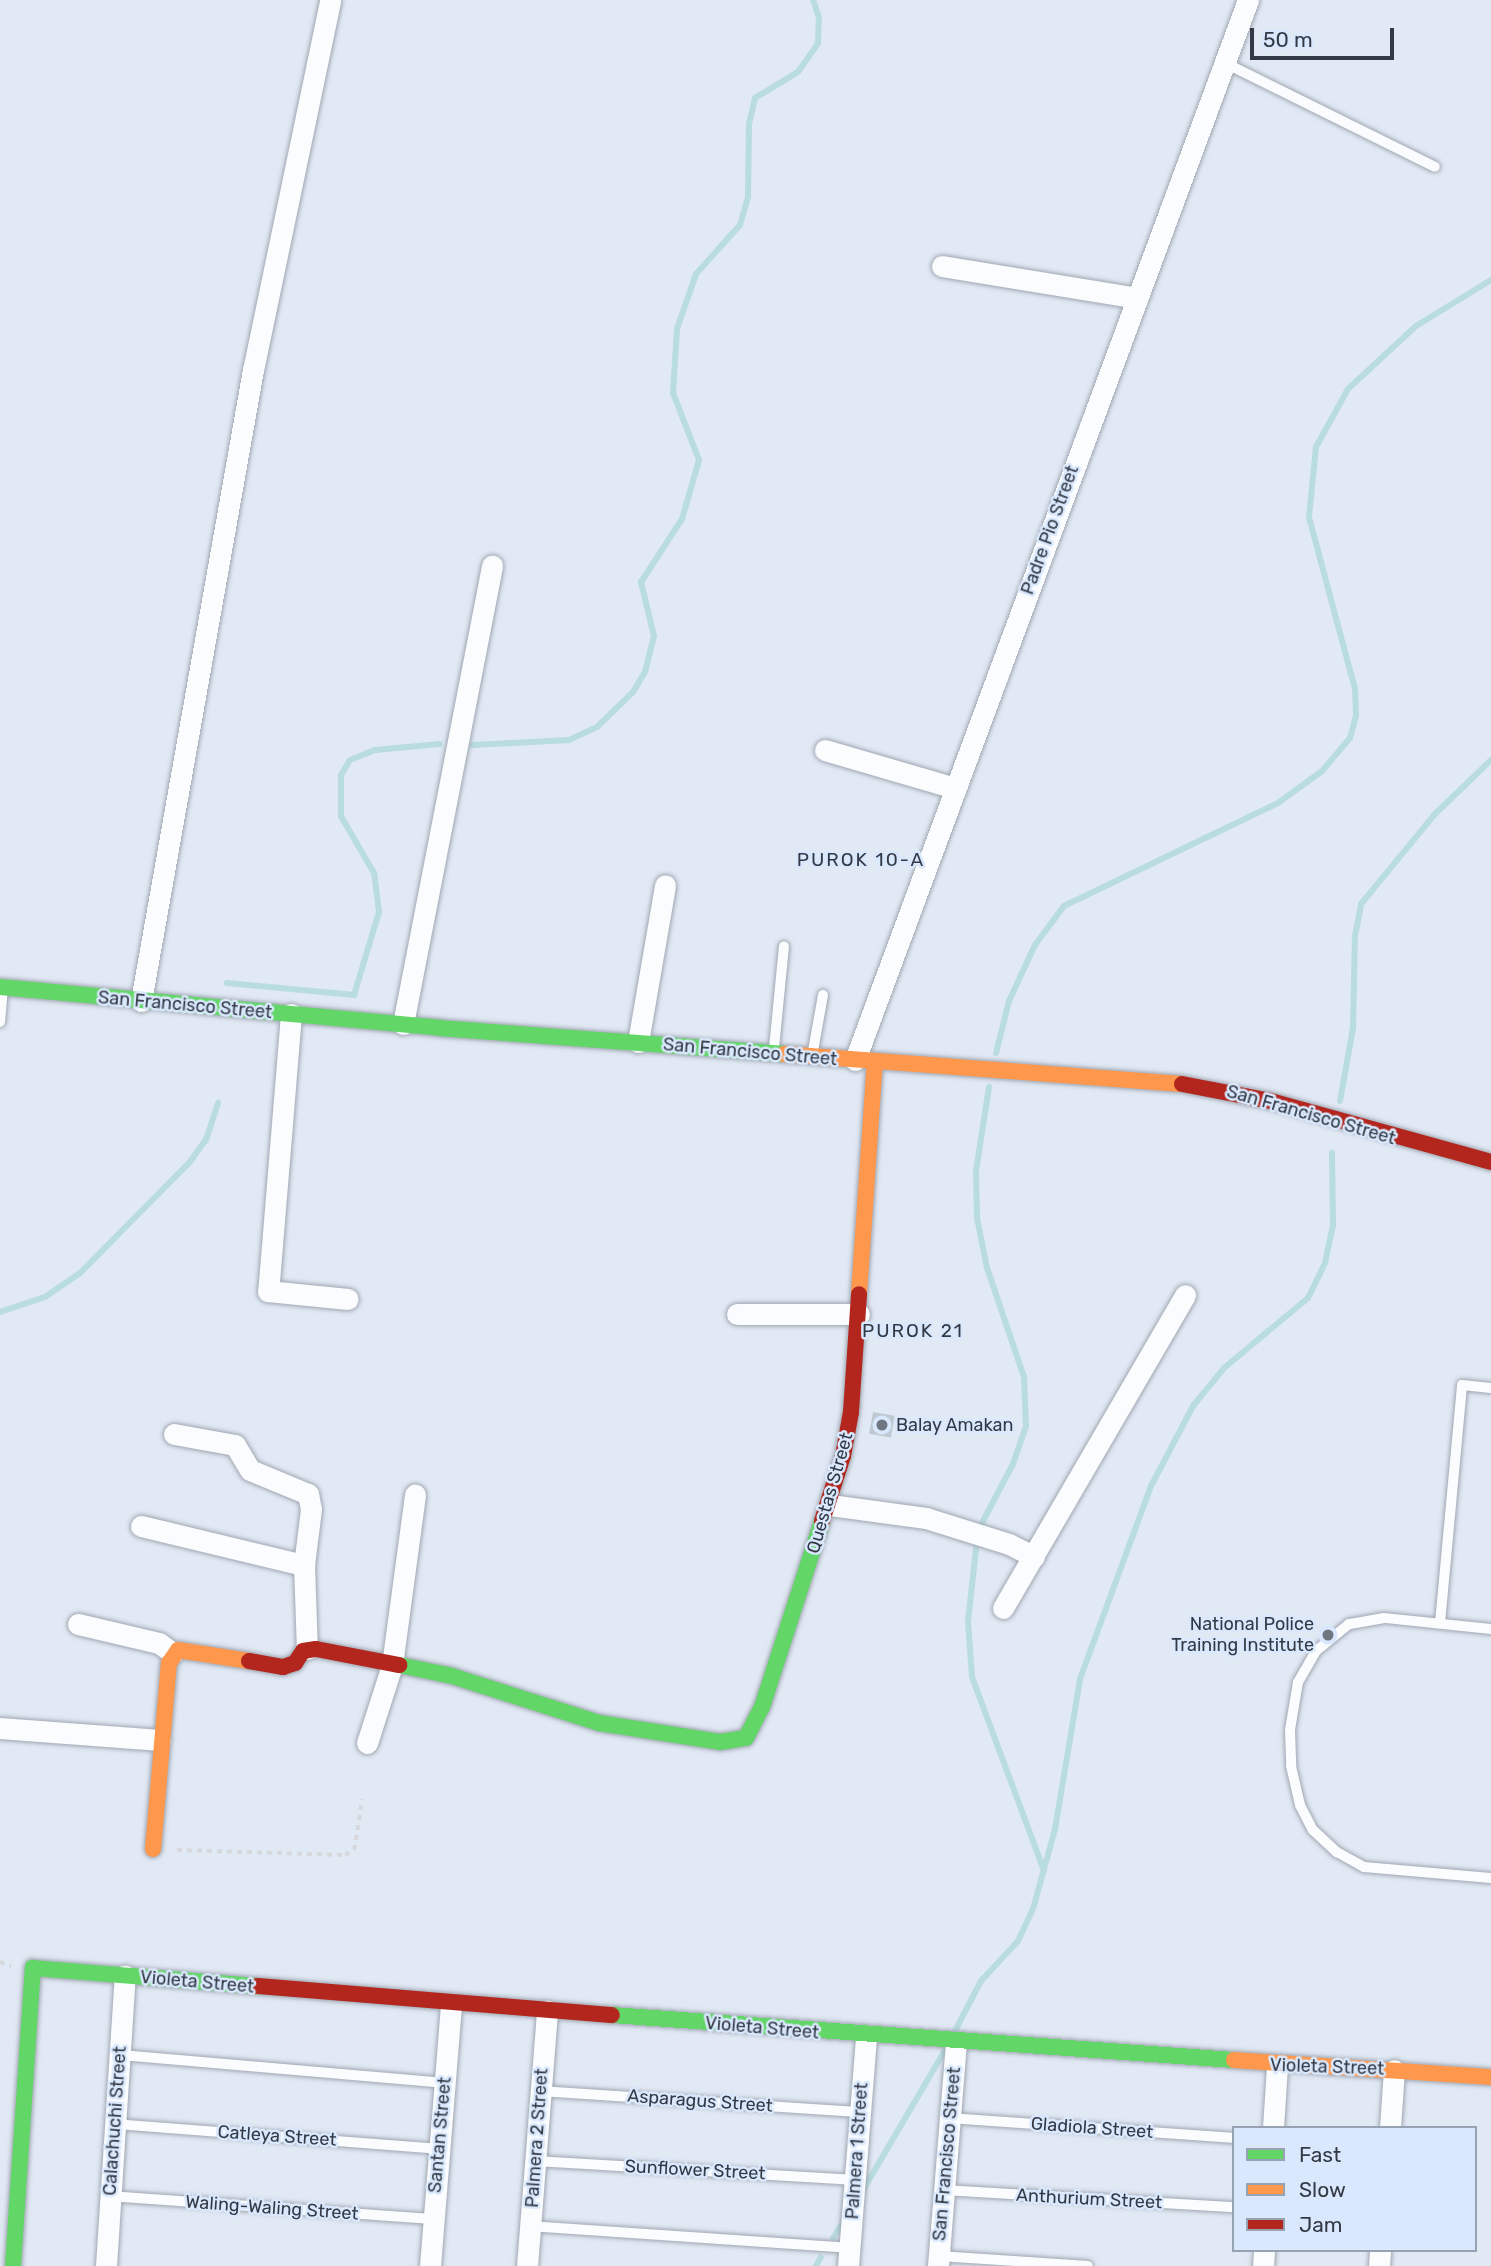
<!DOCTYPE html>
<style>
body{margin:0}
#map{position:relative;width:1491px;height:2266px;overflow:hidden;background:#e1e9f5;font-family:Rubik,sans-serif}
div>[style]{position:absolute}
.stream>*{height:6px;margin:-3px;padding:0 3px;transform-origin:3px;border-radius:3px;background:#b8dcdf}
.building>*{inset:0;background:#bec9d2;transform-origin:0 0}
.path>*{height:3.5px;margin-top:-1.75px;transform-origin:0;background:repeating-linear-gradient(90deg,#d6d8dc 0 5px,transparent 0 10px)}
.roads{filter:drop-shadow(0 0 2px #a0a7b1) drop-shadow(0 0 2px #a0a7b1)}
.lane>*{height:10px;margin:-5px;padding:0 5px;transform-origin:5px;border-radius:5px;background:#fafcfe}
.street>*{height:21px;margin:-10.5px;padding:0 10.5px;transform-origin:10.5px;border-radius:10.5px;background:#fafcfe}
.fast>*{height:16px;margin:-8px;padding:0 8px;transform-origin:8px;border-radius:8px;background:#63d668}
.slow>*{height:16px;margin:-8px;padding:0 8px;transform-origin:8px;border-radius:8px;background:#ff974d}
.jam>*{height:16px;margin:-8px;padding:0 8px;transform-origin:8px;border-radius:8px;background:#b3261e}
.dots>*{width:19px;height:19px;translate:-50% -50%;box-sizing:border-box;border:4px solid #d9e8fd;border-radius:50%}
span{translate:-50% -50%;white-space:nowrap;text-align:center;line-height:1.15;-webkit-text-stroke:5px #d9e8fd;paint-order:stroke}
.street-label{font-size:18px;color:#333a45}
.poi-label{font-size:18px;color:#333a45}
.left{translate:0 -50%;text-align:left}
.right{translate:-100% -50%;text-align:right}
.neighbourhood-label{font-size:19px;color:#333a45;letter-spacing:2px}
.legend{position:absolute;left:1232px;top:2126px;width:245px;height:126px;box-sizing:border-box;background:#d9e8fd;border:2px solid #97a2b3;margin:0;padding:9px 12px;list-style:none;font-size:21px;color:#333a45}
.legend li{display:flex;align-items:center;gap:14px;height:35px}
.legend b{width:35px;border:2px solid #97a2b3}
.scale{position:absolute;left:1250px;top:28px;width:144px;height:32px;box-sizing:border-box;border:4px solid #333a45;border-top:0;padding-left:9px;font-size:21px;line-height:24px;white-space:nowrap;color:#333a45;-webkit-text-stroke:5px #d9e8fd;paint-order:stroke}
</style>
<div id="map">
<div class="stream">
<i style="left:473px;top:745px;width:96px;rotate:-3deg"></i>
<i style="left:569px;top:740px;width:31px;rotate:-25deg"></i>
<i style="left:597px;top:727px;width:50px;rotate:-44.2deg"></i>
<i style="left:633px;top:692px;width:23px;rotate:-59deg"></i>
<i style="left:645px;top:672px;width:37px;rotate:-76deg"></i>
<i style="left:654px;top:636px;width:56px;rotate:-103.5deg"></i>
<i style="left:641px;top:582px;width:75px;rotate:-56.9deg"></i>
<i style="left:682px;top:519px;width:61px;rotate:-73.9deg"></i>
<i style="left:699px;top:460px;width:72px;rotate:-111.2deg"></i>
<i style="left:673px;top:393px;width:64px;rotate:-86.4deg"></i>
<i style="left:677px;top:329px;width:58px;rotate:-70.9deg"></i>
<i style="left:696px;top:274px;width:66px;rotate:-48.1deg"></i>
<i style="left:740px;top:225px;width:29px;rotate:-74deg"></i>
<i style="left:748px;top:197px;width:73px;rotate:-89.2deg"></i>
<i style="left:749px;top:124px;width:27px;rotate:-77deg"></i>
<i style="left:755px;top:98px;width:50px;rotate:-31.2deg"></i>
<i style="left:798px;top:72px;width:35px;rotate:-55deg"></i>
<i style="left:818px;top:43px;width:25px;rotate:-88deg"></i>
<i style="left:819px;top:18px;width:19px;rotate:-108deg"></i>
<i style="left:227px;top:983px;width:128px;rotate:5.4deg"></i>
<i style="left:354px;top:995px;width:87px;rotate:-73.2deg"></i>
<i style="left:379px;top:912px;width:39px;rotate:-97deg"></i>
<i style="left:374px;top:873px;width:66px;rotate:-120.1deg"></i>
<i style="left:341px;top:816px;width:41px;rotate:-90deg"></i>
<i style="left:341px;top:775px;width:17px;rotate:-59deg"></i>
<i style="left:350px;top:760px;width:27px;rotate:-22deg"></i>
<i style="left:375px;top:750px;width:65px;rotate:-5.3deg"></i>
<i style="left:996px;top:1053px;width:54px;rotate:-76deg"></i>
<i style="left:1009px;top:1001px;width:62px;rotate:-65.1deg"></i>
<i style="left:1035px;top:945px;width:49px;rotate:-53.4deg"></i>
<i style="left:1064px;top:906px;width:237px;rotate:-25.7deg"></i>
<i style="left:1278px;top:803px;width:54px;rotate:-36deg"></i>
<i style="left:1322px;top:771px;width:43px;rotate:-49.7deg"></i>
<i style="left:1350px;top:738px;width:24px;rotate:-75deg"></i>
<i style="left:1356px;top:715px;width:26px;rotate:-92deg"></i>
<i style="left:1355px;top:689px;width:178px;rotate:-105deg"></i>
<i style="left:1309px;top:517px;width:70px;rotate:-84.3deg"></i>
<i style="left:1316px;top:447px;width:66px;rotate:-61.1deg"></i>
<i style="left:1348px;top:389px;width:93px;rotate:-42.8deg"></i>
<i style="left:1416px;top:326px;width:88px;rotate:-31.5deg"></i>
<i style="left:1340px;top:1101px;width:74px;rotate:-79.9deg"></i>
<i style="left:1353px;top:1028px;width:92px;rotate:-88.8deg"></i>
<i style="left:1355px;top:936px;width:33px;rotate:-79deg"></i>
<i style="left:1361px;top:904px;width:115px;rotate:-50.6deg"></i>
<i style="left:1434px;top:815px;width:79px;rotate:-44deg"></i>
<i style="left:0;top:1312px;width:47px;rotate:-18.4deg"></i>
<i style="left:45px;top:1297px;width:42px;rotate:-34.4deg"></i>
<i style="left:80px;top:1273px;width:155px;rotate:-45.3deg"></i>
<i style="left:189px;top:1163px;width:29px;rotate:-54deg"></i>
<i style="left:206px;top:1140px;width:39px;rotate:-72deg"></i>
<i style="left:982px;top:1523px;width:67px;rotate:-62.3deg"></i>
<i style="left:1013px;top:1464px;width:40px;rotate:-71.1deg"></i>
<i style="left:1026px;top:1426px;width:49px;rotate:-92.3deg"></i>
<i style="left:1024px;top:1377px;width:115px;rotate:-108.7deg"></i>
<i style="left:987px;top:1268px;width:51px;rotate:-101.3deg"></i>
<i style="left:977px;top:1218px;width:47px;rotate:-91.2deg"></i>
<i style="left:976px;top:1171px;width:85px;rotate:-81.2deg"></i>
<i style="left:977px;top:1540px;width:82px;rotate:96.3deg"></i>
<i style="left:968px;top:1622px;width:55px;rotate:85.8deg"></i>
<i style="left:972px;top:1677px;width:207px;rotate:69.6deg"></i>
<i style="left:954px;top:2033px;width:59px;rotate:-62.6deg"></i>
<i style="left:981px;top:1981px;width:54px;rotate:-47.2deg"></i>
<i style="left:1018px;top:1941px;width:35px;rotate:-65deg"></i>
<i style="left:1033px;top:1909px;width:83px;rotate:-74.6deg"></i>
<i style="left:1055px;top:1829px;width:152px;rotate:-80.5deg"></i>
<i style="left:1080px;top:1679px;width:206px;rotate:-69.8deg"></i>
<i style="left:1151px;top:1486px;width:90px;rotate:-62.3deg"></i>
<i style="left:1193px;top:1406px;width:49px;rotate:-50.8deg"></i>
<i style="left:1224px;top:1368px;width:109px;rotate:-39.8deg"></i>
<i style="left:1308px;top:1298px;width:39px;rotate:-64deg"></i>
<i style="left:1325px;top:1263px;width:38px;rotate:-78deg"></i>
<i style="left:1333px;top:1226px;width:73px;rotate:-90.8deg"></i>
<i style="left:863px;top:2190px;width:160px;rotate:-59.6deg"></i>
<i style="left:833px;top:2238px;width:19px;rotate:-58deg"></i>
<i style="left:816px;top:2266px;width:10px;rotate:-61deg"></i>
</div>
<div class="building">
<i style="left:873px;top:1412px;width:22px;height:22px;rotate:10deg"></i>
</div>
<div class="path">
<i style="left:177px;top:1850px;width:168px;rotate:1.7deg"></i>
<i style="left:345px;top:1855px;width:10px;rotate:-29deg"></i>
<i style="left:354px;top:1850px;width:51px;rotate:-80.9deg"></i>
<i style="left:0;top:1962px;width:12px;rotate:20deg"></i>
</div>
<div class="roads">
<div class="lane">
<i style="left:1225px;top:63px;width:234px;rotate:26.3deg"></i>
<i style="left:0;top:1022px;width:32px;rotate:-85deg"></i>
<i style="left:774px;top:1048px;width:102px;rotate:-84.4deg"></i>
<i style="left:813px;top:1051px;width:57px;rotate:-79.9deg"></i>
<i style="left:1440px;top:1623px;width:239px;rotate:-84.7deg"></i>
<i style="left:1462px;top:1385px;width:29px;rotate:6deg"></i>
<i style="left:1491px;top:1629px;width:108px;rotate:-174.1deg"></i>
<i style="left:1384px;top:1618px;width:36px;rotate:170deg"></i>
<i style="left:1349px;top:1624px;width:43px;rotate:140.7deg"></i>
<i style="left:1316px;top:1651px;width:36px;rotate:120deg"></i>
<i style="left:1298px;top:1682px;width:49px;rotate:99.5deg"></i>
<i style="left:1290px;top:1730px;width:36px;rotate:88deg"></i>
<i style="left:1291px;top:1766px;width:40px;rotate:77deg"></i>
<i style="left:1300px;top:1805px;width:28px;rotate:63deg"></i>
<i style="left:1313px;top:1830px;width:33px;rotate:43deg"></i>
<i style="left:1337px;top:1852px;width:31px;rotate:29deg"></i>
<i style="left:1364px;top:1867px;width:127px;rotate:5deg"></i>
<i style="left:120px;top:2055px;width:325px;rotate:4.9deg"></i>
<i style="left:541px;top:2091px;width:320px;rotate:3.8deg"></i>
<i style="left:950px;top:2118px;width:285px;rotate:4deg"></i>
<i style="left:115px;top:2124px;width:325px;rotate:4.4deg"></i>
<i style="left:536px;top:2161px;width:320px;rotate:3.4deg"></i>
<i style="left:944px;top:2190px;width:290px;rotate:3.4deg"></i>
<i style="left:110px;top:2196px;width:325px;rotate:4.1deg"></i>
<i style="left:530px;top:2226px;width:321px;rotate:3.9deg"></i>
<i style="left:939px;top:2256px;width:149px;rotate:3.8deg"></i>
</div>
<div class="street">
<i style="left:942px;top:266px;width:198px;rotate:9.3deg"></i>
<i style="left:825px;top:750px;width:135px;rotate:16.3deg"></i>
<i style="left:141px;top:1001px;width:641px;rotate:-79.94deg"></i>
<i style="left:253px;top:370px;width:378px;rotate:-78.2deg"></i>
<i style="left:291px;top:1014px;width:278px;rotate:94.7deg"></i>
<i style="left:268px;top:1291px;width:80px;rotate:5.7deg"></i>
<i style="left:403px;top:1024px;width:467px;rotate:-79deg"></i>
<i style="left:638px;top:1042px;width:159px;rotate:-80.2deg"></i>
<i style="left:855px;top:1060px;width:1131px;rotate:-69.66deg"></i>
<i style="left:737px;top:1314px;width:122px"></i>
<i style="left:174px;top:1434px;width:62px;rotate:10.2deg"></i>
<i style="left:235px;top:1445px;width:29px;rotate:59deg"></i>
<i style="left:250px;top:1470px;width:63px;rotate:22.5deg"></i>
<i style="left:308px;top:1494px;width:15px;rotate:79deg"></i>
<i style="left:311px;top:1509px;width:56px;rotate:97.1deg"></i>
<i style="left:304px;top:1565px;width:84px;rotate:88deg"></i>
<i style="left:830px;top:1505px;width:97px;rotate:7.7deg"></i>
<i style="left:926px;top:1518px;width:87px;rotate:17.4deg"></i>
<i style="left:1009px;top:1544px;width:28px;rotate:27deg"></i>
<i style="left:141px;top:1526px;width:168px;rotate:13.5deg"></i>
<i style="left:1003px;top:1608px;width:362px;rotate:-59.8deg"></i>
<i style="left:78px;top:1624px;width:83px;rotate:13.2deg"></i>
<i style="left:159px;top:1643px;width:17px;rotate:36deg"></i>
<i style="left:0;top:1728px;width:160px;rotate:4.3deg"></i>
<i style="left:367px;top:1743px;width:82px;rotate:-72.2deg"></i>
<i style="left:392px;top:1665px;width:172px;rotate:-82.3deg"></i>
<i style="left:1273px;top:2128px;width:62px;rotate:-86.3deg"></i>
<i style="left:1390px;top:2128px;width:58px;rotate:-86.1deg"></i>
<i style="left:106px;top:2266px;width:291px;rotate:-86.3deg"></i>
<i style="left:430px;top:2266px;width:263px;rotate:-85.4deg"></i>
<i style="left:527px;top:2266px;width:256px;rotate:-85.5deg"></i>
<i style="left:848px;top:2266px;width:231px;rotate:-85.5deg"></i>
<i style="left:938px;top:2266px;width:224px;rotate:-85.4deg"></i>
<i style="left:1263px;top:2266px;width:16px;rotate:-86deg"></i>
<i style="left:1379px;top:2266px;width:16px;rotate:-86deg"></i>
</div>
<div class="fast">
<i style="left:0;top:987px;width:442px;rotate:5.3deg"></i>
<i style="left:440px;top:1028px;width:345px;rotate:4.3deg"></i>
<i style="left:399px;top:1665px;width:54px;rotate:11.7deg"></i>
<i style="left:452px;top:1676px;width:154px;rotate:17.7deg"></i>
<i style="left:599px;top:1723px;width:122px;rotate:8.9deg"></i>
<i style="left:720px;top:1742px;width:26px;rotate:-9deg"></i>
<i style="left:746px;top:1738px;width:35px;rotate:-63deg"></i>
<i style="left:762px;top:1707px;width:195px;rotate:-72.1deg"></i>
<i style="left:612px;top:2015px;width:624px;rotate:4.14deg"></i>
<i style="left:13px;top:2266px;width:299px;rotate:-86.2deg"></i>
<i style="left:33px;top:1968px;width:225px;rotate:4.6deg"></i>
</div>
<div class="slow">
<i style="left:784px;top:1054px;width:399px;rotate:4.3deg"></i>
<i style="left:859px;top:1294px;width:233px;rotate:-86.1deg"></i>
<i style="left:153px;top:1849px;width:187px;rotate:-85.1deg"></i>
<i style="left:169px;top:1663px;width:16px;rotate:-55deg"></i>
<i style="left:178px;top:1650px;width:72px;rotate:8.8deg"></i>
<i style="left:1234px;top:2060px;width:258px;rotate:3.8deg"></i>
</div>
<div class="jam">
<i style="left:1182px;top:1084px;width:91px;rotate:10.8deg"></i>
<i style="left:1271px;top:1101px;width:228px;rotate:15.5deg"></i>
<i style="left:822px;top:1521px;width:68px;rotate:-72.1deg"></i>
<i style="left:843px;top:1456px;width:45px;rotate:-79.7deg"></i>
<i style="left:851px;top:1412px;width:118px;rotate:-86.1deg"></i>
<i style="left:249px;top:1661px;width:35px;rotate:10deg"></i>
<i style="left:283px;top:1667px;width:13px;rotate:-18deg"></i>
<i style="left:295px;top:1663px;width:14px;rotate:-56deg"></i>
<i style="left:303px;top:1651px;width:13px;rotate:-9deg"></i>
<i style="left:316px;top:1649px;width:85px;rotate:10.9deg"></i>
<i style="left:257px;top:1986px;width:356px;rotate:4.7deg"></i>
</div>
</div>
<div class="dots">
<i style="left:882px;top:1425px;background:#707783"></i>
<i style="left:1328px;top:1635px;background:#707783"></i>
</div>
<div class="street-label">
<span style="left:1050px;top:530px;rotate:-70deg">Padre Pio Street</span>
<span style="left:185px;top:1005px;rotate:5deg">San Francisco Street</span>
<span style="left:750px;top:1052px;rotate:5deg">San Francisco Street</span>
<span style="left:1311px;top:1115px;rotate:16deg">San Francisco Street</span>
<span style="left:830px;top:1493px;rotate:-74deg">Questas Street</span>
<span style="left:197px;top:1982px;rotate:5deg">Violeta Street</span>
<span style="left:762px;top:2028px;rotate:5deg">Violeta Street</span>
<span style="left:1327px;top:2067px;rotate:2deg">Violeta Street</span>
<span style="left:700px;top:2101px;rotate:4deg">Asparagus Street</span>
<span style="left:115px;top:2121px;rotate:-86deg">Calachuchi Street</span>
<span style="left:1092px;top:2128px;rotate:4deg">Gladiola Street</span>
<span style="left:440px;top:2135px;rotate:-85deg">Santan Street</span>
<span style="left:277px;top:2136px;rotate:4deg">Catleya Street</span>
<span style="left:537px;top:2138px;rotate:-86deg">Palmera 2 Street</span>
<span style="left:857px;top:2151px;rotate:-86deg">Palmera 1 Street</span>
<span style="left:947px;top:2154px;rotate:-85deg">San Francisco Street</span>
<span style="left:695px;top:2170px;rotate:3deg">Sunflower Street</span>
<span style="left:1089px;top:2199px;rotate:3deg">Anthurium Street</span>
<span style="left:272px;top:2208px;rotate:4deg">Waling-Waling Street</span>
</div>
<div class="poi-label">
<span class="left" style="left:896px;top:1425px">Balay Amakan</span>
<span class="right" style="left:1314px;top:1635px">National Police<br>Training Institute</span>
</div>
<div class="neighbourhood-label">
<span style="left:861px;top:860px">PUROK 10-A</span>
<span style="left:913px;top:1331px">PUROK 21</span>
</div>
<ul class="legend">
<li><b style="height:9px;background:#63d668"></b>Fast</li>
<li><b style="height:9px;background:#ff974d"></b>Slow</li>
<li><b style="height:9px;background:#b3261e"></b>Jam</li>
</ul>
<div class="scale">50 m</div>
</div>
